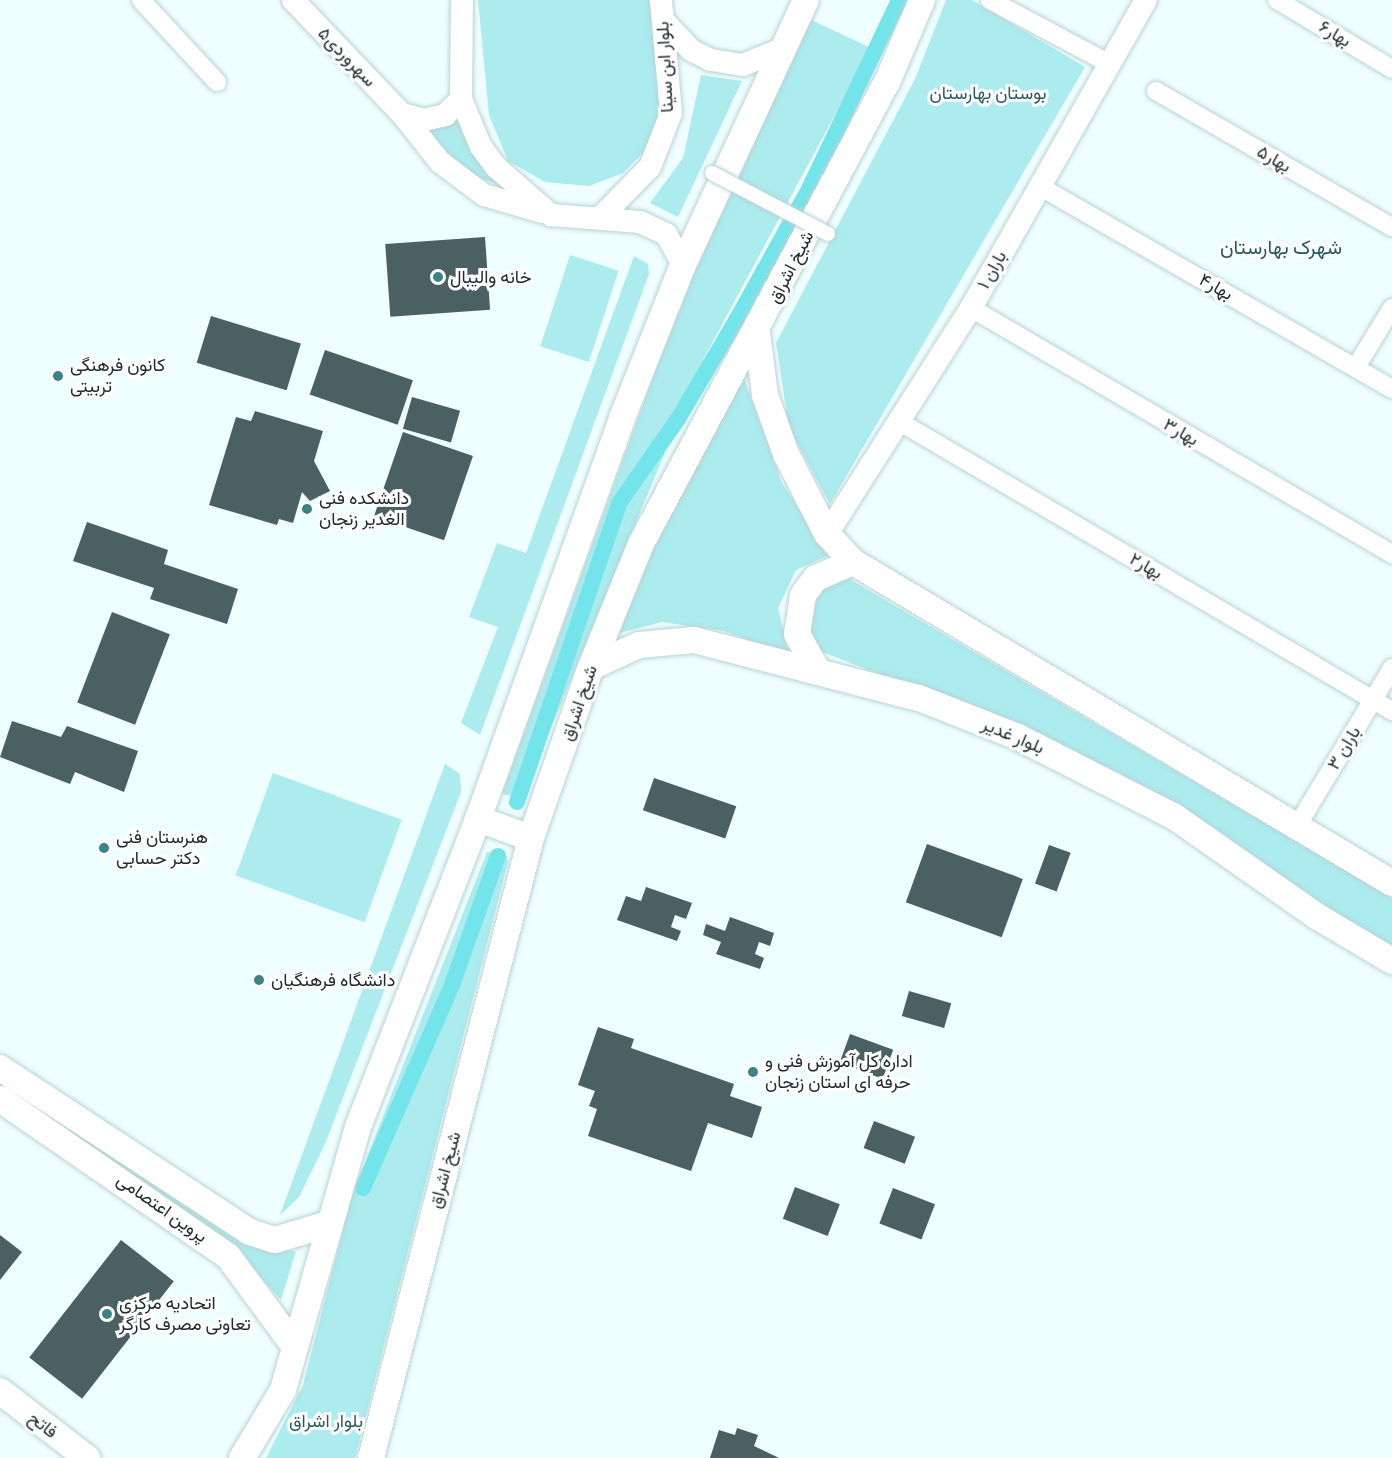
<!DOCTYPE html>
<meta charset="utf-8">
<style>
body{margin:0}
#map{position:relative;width:1392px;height:1458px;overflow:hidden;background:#effeff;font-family:"Titillium Web",Vazirmatn,sans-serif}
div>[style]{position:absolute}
.green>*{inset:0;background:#acebee;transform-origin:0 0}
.canal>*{height:16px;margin:-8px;padding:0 8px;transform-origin:8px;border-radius:8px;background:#74e4eb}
.building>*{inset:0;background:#4a6062;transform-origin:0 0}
.roads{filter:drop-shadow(0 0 2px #b9d2d3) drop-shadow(0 0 2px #b9d2d3)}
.minor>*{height:18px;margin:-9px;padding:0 9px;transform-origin:9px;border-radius:9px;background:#fff}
.tertiary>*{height:22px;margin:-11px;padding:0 11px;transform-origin:11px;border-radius:11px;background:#fff}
.secondary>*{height:26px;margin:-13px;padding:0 13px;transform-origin:13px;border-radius:13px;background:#fff}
.bridges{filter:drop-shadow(0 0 2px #b9d2d3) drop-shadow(0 0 2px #b9d2d3)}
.pedestrian-bridge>*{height:14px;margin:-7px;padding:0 7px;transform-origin:7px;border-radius:7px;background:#fff}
.dots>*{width:16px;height:16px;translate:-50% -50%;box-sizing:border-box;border:3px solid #fff;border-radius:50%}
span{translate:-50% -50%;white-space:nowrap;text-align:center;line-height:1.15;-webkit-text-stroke:6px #fff;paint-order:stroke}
.street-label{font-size:18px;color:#212b2c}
.park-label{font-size:18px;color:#28595c}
.poi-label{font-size:18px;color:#212b2c}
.left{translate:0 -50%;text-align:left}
.neighbourhood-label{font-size:20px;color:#1e595d}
</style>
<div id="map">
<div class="green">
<i style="clip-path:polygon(478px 0,649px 0,666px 100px,646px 150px,623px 173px,589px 186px,545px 182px,508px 161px,489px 115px)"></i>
<i style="clip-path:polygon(946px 0,972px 0,1085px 67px,830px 504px,789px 428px,776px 343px,915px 79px)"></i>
<i style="clip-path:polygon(809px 19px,871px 48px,704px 358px,522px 798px,502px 794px,657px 366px,713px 225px)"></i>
<i style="clip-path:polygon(701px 75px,742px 81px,678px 217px,650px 203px,683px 158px)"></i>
<i style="clip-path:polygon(462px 116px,510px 188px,473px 176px,421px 127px,450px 125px)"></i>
<i style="left:570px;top:255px;width:51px;height:96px;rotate:18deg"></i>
<i style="clip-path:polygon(634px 256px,648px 264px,649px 274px,480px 735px,461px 723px,498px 627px,469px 617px,497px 543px,526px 553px)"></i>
<i style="clip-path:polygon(741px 370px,782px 483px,829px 555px,796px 570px,778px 608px,789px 654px,724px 631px,662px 622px,608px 636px)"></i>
<i style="clip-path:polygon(841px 574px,1392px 898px,1392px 950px,985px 716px,820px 651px,810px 642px,804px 605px)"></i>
<i style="clip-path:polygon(445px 764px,460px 774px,461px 792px,325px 1144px,299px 1197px,280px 1215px)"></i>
<i style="left:273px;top:773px;width:137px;height:109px;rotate:20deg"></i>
<i style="clip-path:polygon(487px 852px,507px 856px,508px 862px,355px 1458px,266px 1458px,303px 1385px,352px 1195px)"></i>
<i style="clip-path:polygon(0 1075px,240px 1240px,262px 1250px,296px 1251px,281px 1300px,225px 1238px,0 1087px)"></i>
</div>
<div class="canal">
<i style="left:517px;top:802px;width:317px;rotate:-71.1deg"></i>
<i style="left:620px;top:502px;width:101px;rotate:-55.1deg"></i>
<i style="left:678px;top:419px;width:116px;rotate:-59.5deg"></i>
<i style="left:737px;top:319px;width:149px;rotate:-61deg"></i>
<i style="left:809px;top:189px;width:209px;rotate:-64.5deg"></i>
<i style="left:363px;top:1188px;width:222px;rotate:-66.3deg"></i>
<i style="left:452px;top:985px;width:137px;rotate:-70.4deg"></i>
</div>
<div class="building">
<i style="left:485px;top:237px;width:73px;height:100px;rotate:86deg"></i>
<i style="left:211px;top:316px;width:94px;height:49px;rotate:17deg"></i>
<i style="left:325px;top:350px;width:93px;height:47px;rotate:19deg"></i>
<i style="left:412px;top:397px;width:50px;height:33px;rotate:16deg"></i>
<i style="clip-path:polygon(255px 411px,323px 431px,314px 461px,330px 491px,310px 501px,302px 492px,293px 523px,279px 519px,277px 525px,209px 505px,236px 417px,251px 421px)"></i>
<i style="left:403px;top:432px;width:74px;height:89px;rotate:19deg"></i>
<i style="clip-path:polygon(87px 522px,168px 550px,164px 564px,238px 589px,227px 624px,150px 599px,154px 588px,73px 561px)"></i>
<i style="left:112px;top:612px;width:62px;height:97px;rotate:21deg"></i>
<i style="clip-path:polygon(12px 721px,61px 737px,67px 726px,138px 751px,124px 792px,75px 772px,70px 784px,0 757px)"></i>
<i style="left:654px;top:778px;width:87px;height:34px;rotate:19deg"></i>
<i style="left:927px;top:844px;width:102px;height:62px;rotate:20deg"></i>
<i style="left:1049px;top:845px;width:23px;height:41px;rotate:20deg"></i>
<i style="clip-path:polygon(646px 887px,692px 903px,686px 919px,675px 915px,671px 927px,681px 931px,677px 941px,617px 920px,626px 896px,641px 901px)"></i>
<i style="clip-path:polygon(730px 917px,774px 933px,770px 946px,759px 942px,755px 954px,764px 958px,760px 969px,716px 954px,721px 942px,703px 935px,706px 924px,725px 931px)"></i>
<i style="left:909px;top:991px;width:44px;height:26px;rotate:16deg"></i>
<i style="clip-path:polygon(598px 1027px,634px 1039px,631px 1048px,734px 1084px,730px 1096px,762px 1107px,752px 1138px,708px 1123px,691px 1171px,588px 1136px,597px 1109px,589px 1106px,595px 1091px,578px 1085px)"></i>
<i style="left:850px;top:1034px;width:46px;height:31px;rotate:20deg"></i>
<i style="left:874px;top:1121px;width:44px;height:29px;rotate:21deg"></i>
<i style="left:795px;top:1187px;width:48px;height:34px;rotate:21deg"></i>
<i style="left:893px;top:1188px;width:45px;height:38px;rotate:21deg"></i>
<i style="clip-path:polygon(0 1235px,22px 1252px,0 1280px)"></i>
<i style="left:121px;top:1240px;width:67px;height:149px;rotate:38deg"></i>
<i style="clip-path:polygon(737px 1428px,758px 1435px,754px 1446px,779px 1458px,710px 1458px,719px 1430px,735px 1435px)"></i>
</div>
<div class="roads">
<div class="minor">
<i style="left:141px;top:0;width:112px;rotate:47.2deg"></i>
<i style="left:990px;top:0;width:134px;rotate:28.1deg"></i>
<i style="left:1277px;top:0;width:134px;rotate:31deg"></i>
<i style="left:1156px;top:91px;width:272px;rotate:30deg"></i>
<i style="left:1039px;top:186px;width:407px;rotate:29.9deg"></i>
<i style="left:971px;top:308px;width:488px;rotate:30.3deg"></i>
<i style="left:1356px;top:367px;width:69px;rotate:-58.6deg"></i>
<i style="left:900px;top:422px;width:571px;rotate:30.43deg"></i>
<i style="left:1296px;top:828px;width:187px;rotate:-59deg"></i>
</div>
<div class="tertiary">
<i style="left:293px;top:0;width:158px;rotate:46.3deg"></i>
<i style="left:402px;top:114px;width:61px;rotate:51.6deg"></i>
<i style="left:440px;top:162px;width:55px;rotate:36.9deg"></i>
<i style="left:484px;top:195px;width:60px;rotate:16.3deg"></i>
<i style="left:462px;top:0;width:99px;rotate:90.6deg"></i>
<i style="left:461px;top:99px;width:52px;rotate:67.4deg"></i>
<i style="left:481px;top:147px;width:26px;rotate:53deg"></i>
<i style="left:497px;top:168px;width:72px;rotate:41deg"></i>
<i style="left:551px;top:215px;width:89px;rotate:4.5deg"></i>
<i style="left:640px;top:222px;width:29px;rotate:25deg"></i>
<i style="left:666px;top:234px;width:35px;rotate:61deg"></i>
<i style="left:663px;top:20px;width:41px;rotate:47deg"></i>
<i style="left:691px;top:50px;width:22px;rotate:27deg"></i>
<i style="left:711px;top:60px;width:32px;rotate:9deg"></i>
<i style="left:743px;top:65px;width:44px;rotate:-22.5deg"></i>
<i style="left:402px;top:114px;width:23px;rotate:15deg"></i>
<i style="left:424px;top:120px;width:22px;rotate:-13deg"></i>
<i style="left:445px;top:115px;width:23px;rotate:-45deg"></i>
<i style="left:600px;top:218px;width:71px;rotate:-45.6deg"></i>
<i style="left:650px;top:167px;width:58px;rotate:-68.7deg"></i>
<i style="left:671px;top:113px;width:113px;rotate:-95.1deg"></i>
<i style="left:827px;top:534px;width:268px;rotate:-57.5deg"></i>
<i style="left:971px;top:308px;width:354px;rotate:-60.4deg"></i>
</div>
<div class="secondary">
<i style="left:757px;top:333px;width:63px;rotate:82.6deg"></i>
<i style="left:765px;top:395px;width:63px;rotate:70.4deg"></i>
<i style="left:786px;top:454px;width:90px;rotate:62.9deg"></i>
<i style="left:827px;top:534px;width:38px;rotate:47deg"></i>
<i style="left:853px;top:562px;width:627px;rotate:30.78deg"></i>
<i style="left:591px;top:667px;width:53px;rotate:-24.6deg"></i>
<i style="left:639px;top:645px;width:55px;rotate:-5.2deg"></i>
<i style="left:694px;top:640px;width:232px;rotate:14.5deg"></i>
<i style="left:919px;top:698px;width:106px;rotate:21.5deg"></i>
<i style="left:1018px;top:737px;width:176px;rotate:27deg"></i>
<i style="left:1175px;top:817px;width:174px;rotate:35deg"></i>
<i style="left:1318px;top:917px;width:86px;rotate:30.7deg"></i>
<i style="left:817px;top:670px;width:41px;rotate:-119.1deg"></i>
<i style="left:797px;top:634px;width:39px;rotate:-81deg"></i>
<i style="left:803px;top:595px;width:21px;rotate:-53deg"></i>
<i style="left:816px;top:578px;width:40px;rotate:-23.4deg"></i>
<i style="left:478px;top:819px;width:56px;rotate:19.7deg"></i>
<i style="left:0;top:1068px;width:299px;rotate:33.3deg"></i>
<i style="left:250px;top:1232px;width:26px;rotate:18deg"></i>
<i style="left:275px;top:1240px;width:52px;rotate:-16.7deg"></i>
<i style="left:0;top:1099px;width:277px;rotate:34.6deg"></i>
<i style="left:228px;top:1256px;width:113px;rotate:53.6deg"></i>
<i style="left:0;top:1391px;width:110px;rotate:37.6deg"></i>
<i style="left:242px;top:1458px;width:79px;rotate:-58.9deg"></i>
<i style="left:283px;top:1390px;width:273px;rotate:-74.1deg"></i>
<i style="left:358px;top:1127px;width:331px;rotate:-68.7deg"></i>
<i style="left:478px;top:819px;width:426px;rotate:-70.2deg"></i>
<i style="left:622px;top:418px;width:165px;rotate:-68.3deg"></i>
<i style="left:683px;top:265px;width:292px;rotate:-65.1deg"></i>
<i style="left:371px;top:1458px;width:640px;rotate:-75.53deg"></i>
<i style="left:531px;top:838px;width:181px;rotate:-70.7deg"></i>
<i style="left:591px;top:667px;width:133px;rotate:-67.9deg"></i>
<i style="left:641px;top:544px;width:526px;rotate:-61.97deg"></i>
<i style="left:888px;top:80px;width:87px;rotate:-67deg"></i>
</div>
</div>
<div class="bridges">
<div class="pedestrian-bridge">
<i style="left:712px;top:173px;width:131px;rotate:27.7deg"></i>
</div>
</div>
<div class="dots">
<i style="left:438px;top:277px;background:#3a8387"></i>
<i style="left:58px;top:376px;background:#3a8387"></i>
<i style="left:307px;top:509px;background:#3a8387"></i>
<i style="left:104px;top:848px;background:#3a8387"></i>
<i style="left:259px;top:980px;background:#3a8387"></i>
<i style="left:753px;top:1072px;background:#3a8387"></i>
<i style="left:107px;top:1314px;background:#3a8387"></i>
</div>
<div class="street-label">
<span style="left:1335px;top:34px;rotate:31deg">بهار۶</span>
<span style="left:347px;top:57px;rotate:46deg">سهروردی۵</span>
<span style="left:665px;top:67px;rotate:-93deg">بلوار ابن سینا</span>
<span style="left:1274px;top:159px;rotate:30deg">بهار۵</span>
<span style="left:791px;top:267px;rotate:-63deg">شیخ اشراق</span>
<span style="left:992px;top:270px;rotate:-61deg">باران ۱</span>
<span style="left:1216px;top:287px;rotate:30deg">بهار۴</span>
<span style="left:1181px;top:432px;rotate:30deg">بهار۳</span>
<span style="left:1146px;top:566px;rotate:30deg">بهار۲</span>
<span style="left:579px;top:703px;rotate:-71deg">شیخ اشراق</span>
<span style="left:1013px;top:736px;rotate:23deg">بلوار غدیر</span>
<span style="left:1344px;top:748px;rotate:-59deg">باران ۳</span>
<span style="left:445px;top:1170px;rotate:-75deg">شیخ اشراق</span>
<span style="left:162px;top:1208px;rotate:35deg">پروین اعتصامی</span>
<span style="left:43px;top:1425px;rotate:38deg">فاتح</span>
</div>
<div class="park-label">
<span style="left:988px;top:93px">بوستان بهارستان</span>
<span style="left:326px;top:1421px">بلوار اشراق</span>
</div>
<div class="poi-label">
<span class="left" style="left:450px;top:277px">خانه والیبال</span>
<span class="left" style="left:70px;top:376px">کانون فرهنگی<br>تربیتی</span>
<span class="left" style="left:319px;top:509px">دانشکده فنی<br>الغدیر زنجان</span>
<span class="left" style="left:116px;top:848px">هنرستان فنی<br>دکتر حسابی</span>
<span class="left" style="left:271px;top:980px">دانشگاه فرهنگیان</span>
<span class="left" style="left:765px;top:1072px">اداره کل آموزش فنی و<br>حرفه ای استان زنجان</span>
<span class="left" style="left:119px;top:1314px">اتحادیه مرکزی<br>تعاونی مصرف کارگر</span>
</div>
<div class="neighbourhood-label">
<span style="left:1281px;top:246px">شهرک بهارستان</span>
</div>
</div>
